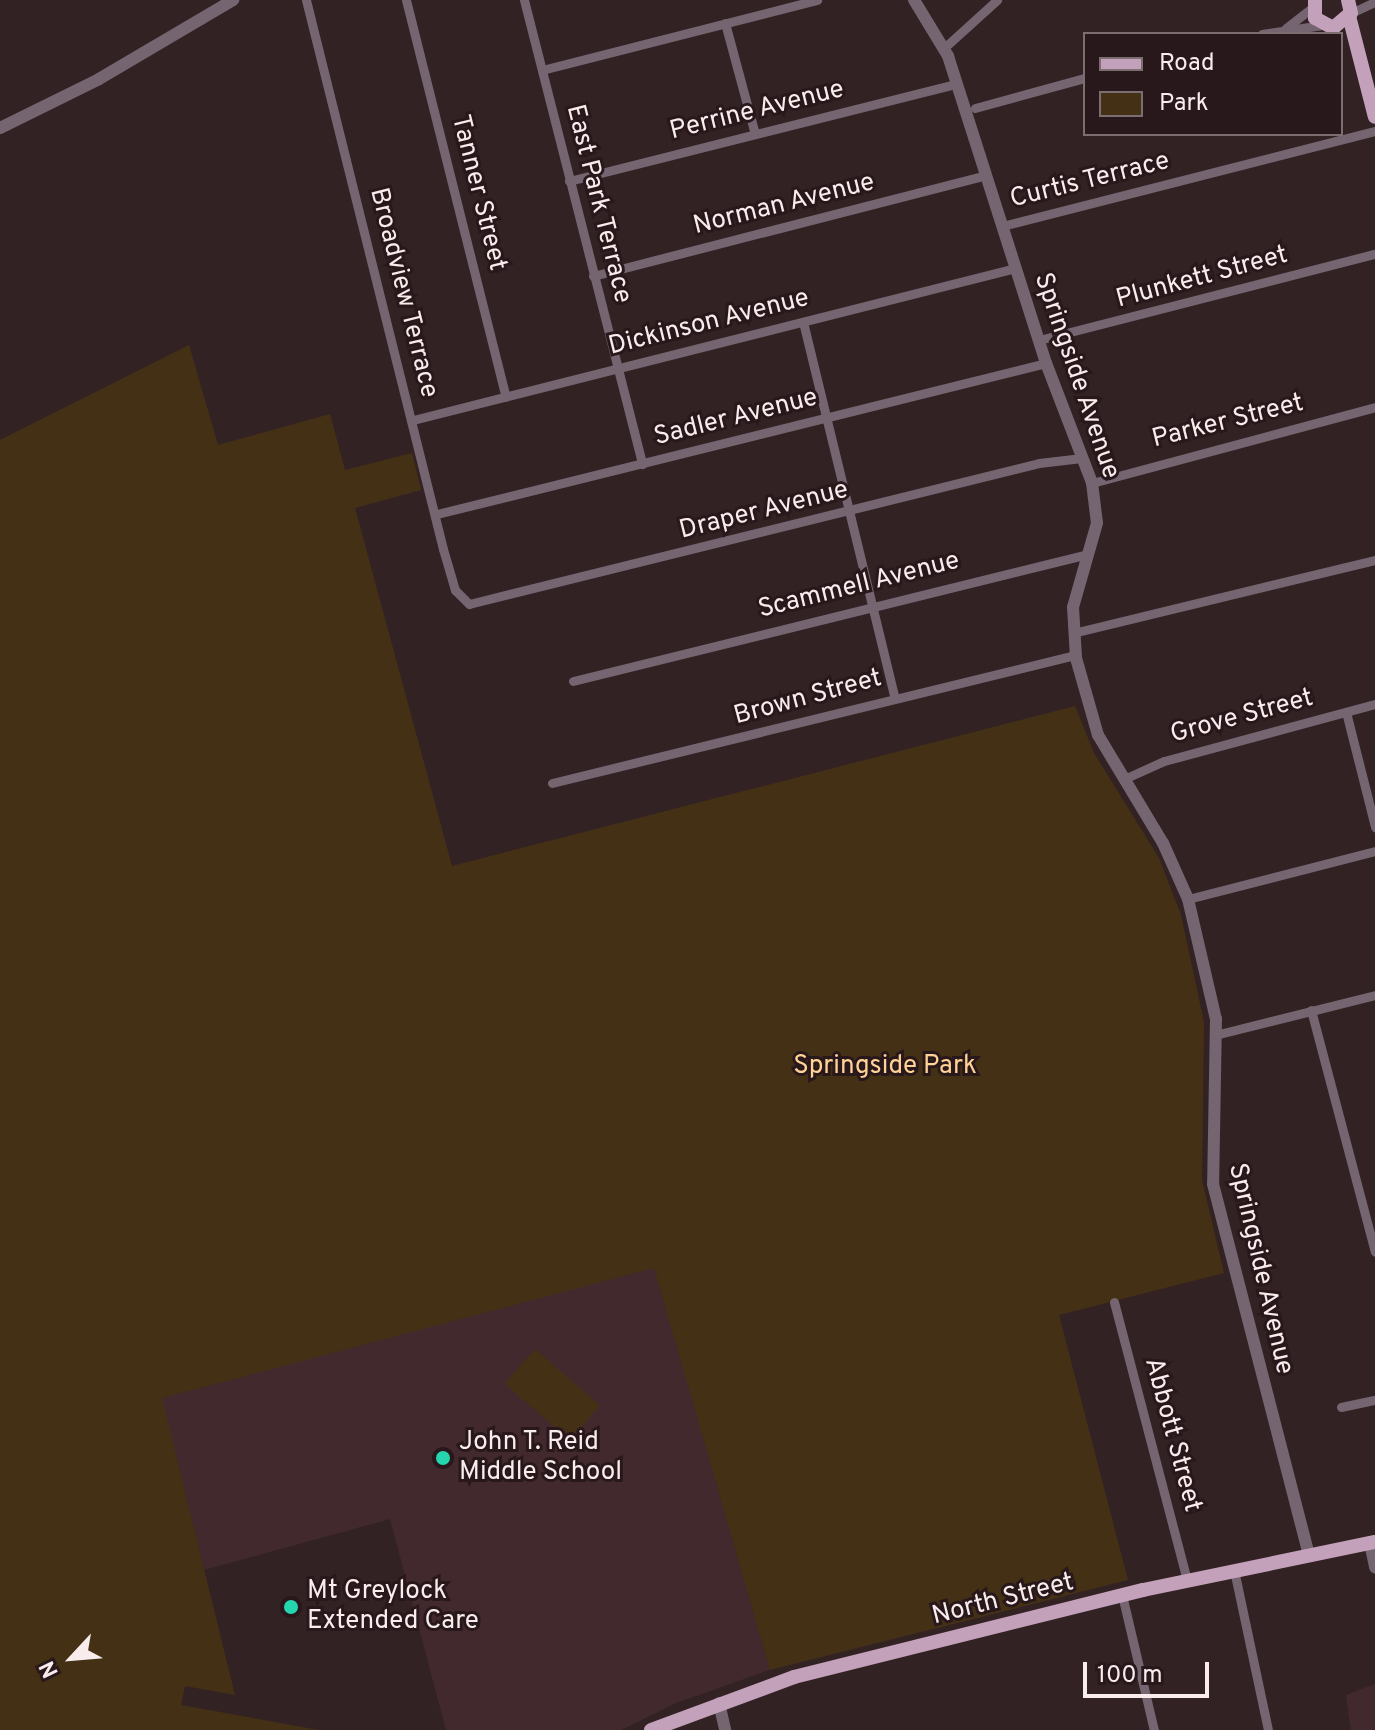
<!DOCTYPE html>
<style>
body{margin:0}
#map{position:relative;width:1375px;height:1730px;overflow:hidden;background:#332224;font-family:Overpass,sans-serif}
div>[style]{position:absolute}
.built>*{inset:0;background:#42292d}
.green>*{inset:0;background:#443115;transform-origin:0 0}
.minor>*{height:9px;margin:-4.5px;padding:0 4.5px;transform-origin:4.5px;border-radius:4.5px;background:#756571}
.tertiary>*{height:12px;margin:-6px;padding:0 6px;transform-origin:6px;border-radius:6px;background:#756571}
.primary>*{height:14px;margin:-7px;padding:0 7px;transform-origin:7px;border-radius:7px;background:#c4a1ba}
.dots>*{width:22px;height:22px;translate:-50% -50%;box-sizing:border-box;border:4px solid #29181b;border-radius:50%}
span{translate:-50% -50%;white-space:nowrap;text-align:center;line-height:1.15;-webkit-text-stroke:6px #29181b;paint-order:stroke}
.street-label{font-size:26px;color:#f8eced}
.park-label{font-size:26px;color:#ffd295}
.poi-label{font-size:26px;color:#f8eced}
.left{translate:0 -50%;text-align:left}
.legend{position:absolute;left:1083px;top:32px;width:260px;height:104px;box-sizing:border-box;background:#29181b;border:2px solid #7c6d6f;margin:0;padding:10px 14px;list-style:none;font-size:24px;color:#f8eced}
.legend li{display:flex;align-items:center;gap:16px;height:40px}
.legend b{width:40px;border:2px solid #7c6d6f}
.north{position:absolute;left:32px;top:1618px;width:80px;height:80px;-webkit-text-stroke:6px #29181b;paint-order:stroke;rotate:244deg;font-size:22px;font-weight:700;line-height:32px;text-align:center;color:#f8eced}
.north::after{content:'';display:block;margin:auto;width:28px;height:36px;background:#f8eced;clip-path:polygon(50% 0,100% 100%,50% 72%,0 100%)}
.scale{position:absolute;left:1083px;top:1662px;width:126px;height:36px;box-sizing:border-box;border:4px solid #f8eced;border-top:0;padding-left:10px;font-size:24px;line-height:28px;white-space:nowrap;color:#f8eced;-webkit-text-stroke:6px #29181b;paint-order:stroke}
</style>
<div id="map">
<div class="built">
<i style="clip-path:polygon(654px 1267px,770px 1670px,676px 1703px,621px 1730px,446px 1730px,390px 1519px,204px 1570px,161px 1398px)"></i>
<i style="clip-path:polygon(1375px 1684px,1375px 1730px,1351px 1730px,1346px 1695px)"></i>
</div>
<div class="green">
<i style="clip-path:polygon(189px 345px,218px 445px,330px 414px,345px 470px,412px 453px,421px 490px,355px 508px,452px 866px,1075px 706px,1094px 753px,1159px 858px,1181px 915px,1204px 1022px,1202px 1180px,1224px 1273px,1059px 1315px,1128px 1580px,770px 1670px,654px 1268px,162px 1398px,235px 1695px,185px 1686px,181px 1705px,319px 1730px,0 1730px,0 440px)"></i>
<i style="left:535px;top:1349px;width:86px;height:46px;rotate:41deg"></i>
</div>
<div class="minor">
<i style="left:306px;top:0;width:566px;rotate:75.99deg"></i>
<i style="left:443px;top:549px;width:43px;rotate:73.7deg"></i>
<i style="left:455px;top:590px;width:20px;rotate:45deg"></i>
<i style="left:469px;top:604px;width:587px;rotate:-13.89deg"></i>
<i style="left:1039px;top:463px;width:43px;rotate:-6.6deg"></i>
<i style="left:406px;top:0;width:409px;rotate:75.9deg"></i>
<i style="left:524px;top:0;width:479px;rotate:75.7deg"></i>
<i style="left:1351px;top:13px;width:26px;rotate:-25deg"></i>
<i style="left:725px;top:23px;width:115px;rotate:74.9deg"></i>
<i style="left:1286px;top:28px;width:33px;rotate:-38deg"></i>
<i style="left:1262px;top:34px;width:61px;rotate:-8.5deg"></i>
<i style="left:944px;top:48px;width:72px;rotate:-42.2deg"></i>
<i style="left:542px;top:70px;width:284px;rotate:-14.3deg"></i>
<i style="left:975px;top:108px;width:114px;rotate:-15.3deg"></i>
<i style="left:569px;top:181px;width:399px;rotate:-14.1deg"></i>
<i style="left:1002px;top:226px;width:385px;rotate:-14.3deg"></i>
<i style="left:593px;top:276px;width:405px;rotate:-14.4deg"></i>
<i style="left:803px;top:322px;width:387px;rotate:76.3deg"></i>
<i style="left:1039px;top:340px;width:347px;rotate:-14.4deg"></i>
<i style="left:413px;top:420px;width:622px;rotate:-14.15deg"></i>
<i style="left:1092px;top:483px;width:293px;rotate:-15deg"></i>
<i style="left:437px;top:514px;width:627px;rotate:-13.93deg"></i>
<i style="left:1073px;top:633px;width:311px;rotate:-13.6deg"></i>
<i style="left:573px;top:681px;width:530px;rotate:-13.85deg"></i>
<i style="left:1346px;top:712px;width:119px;rotate:75.8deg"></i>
<i style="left:1124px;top:779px;width:44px;rotate:-24.2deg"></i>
<i style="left:1164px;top:761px;width:219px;rotate:-15.1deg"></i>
<i style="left:552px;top:783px;width:538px;rotate:-13.75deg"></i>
<i style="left:1188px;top:899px;width:193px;rotate:-14.4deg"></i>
<i style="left:1311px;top:1010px;width:250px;rotate:75.2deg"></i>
<i style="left:1215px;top:1035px;width:165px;rotate:-14deg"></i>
<i style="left:1114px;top:1302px;width:287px;rotate:75.3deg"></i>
<i style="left:1341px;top:1407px;width:35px;rotate:-12deg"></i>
<i style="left:1234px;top:1570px;width:164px;rotate:78deg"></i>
<i style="left:1122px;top:1595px;width:139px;rotate:76.7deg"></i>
</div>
<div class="tertiary">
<i style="left:914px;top:0;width:66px;rotate:58.7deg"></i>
<i style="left:948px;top:56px;width:322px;rotate:72.3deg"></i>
<i style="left:1046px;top:363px;width:129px;rotate:69deg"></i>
<i style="left:1092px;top:483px;width:40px;rotate:82.9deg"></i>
<i style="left:1097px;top:523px;width:87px;rotate:105.9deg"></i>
<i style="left:1073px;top:607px;width:51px;rotate:86.6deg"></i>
<i style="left:1076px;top:658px;width:80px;rotate:74.1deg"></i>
<i style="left:1098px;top:735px;width:126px;rotate:59deg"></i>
<i style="left:1163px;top:843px;width:61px;rotate:65.9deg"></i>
<i style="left:1188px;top:899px;width:123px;rotate:76.9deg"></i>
<i style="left:1216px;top:1019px;width:165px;rotate:91deg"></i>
<i style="left:1213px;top:1184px;width:384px;rotate:75.5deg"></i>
<i style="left:0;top:128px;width:110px;rotate:-26.3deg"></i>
<i style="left:99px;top:79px;width:156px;rotate:-30.5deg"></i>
<i style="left:1370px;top:1543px;width:25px;rotate:78deg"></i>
<i style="left:719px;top:1703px;width:28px;rotate:77deg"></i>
</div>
<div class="primary">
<i style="left:1315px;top:0;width:18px;rotate:90deg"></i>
<i style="left:1315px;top:18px;width:21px;rotate:29deg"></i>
<i style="left:1333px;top:28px;width:23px;rotate:-40deg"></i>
<i style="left:1351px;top:13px;width:13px;rotate:-103deg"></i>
<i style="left:1349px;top:16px;width:104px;rotate:75.6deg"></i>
<i style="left:651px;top:1730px;width:153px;rotate:-20.3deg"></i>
<i style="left:794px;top:1677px;width:360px;rotate:-14deg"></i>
<i style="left:1143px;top:1590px;width:237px;rotate:-11.7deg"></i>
</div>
<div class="dots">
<i style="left:443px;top:1458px;background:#25d5ae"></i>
<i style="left:291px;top:1607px;background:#25d5ae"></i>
</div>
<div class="street-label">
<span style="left:757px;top:111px;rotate:-14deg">Perrine Avenue</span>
<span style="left:1090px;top:181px;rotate:-14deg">Curtis Terrace</span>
<span style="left:478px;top:193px;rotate:76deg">Tanner Street</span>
<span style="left:598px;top:204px;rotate:76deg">East Park Terrace</span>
<span style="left:784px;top:205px;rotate:-14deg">Norman Avenue</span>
<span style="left:1202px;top:278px;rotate:-15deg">Plunkett Street</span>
<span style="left:403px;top:293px;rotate:76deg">Broadview Terrace</span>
<span style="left:709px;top:323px;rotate:-14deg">Dickinson Avenue</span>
<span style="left:1076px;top:376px;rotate:71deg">Springside Avenue</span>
<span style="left:736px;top:418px;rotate:-14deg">Sadler Avenue</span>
<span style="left:1228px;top:422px;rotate:-14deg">Parker Street</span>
<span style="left:764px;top:511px;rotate:-14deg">Draper Avenue</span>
<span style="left:859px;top:586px;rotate:-14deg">Scammell Avenue</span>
<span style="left:808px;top:698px;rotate:-15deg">Brown Street</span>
<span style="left:1242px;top:717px;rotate:-15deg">Grove Street</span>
<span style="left:1260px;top:1269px;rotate:77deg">Springside Avenue</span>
<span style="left:1172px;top:1435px;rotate:75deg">Abbott Street</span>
<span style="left:1003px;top:1600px;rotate:-14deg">North Street</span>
</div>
<div class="park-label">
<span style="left:885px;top:1067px">Springside Park</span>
</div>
<div class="poi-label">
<span class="left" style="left:459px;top:1458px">John T. Reid<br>Middle School</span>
<span class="left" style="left:307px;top:1607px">Mt Greylock<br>Extended Care</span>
</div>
<ul class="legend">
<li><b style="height:10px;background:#c4a1ba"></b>Road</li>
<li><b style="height:22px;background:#443115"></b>Park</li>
</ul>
<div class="north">N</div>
<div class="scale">100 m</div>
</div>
